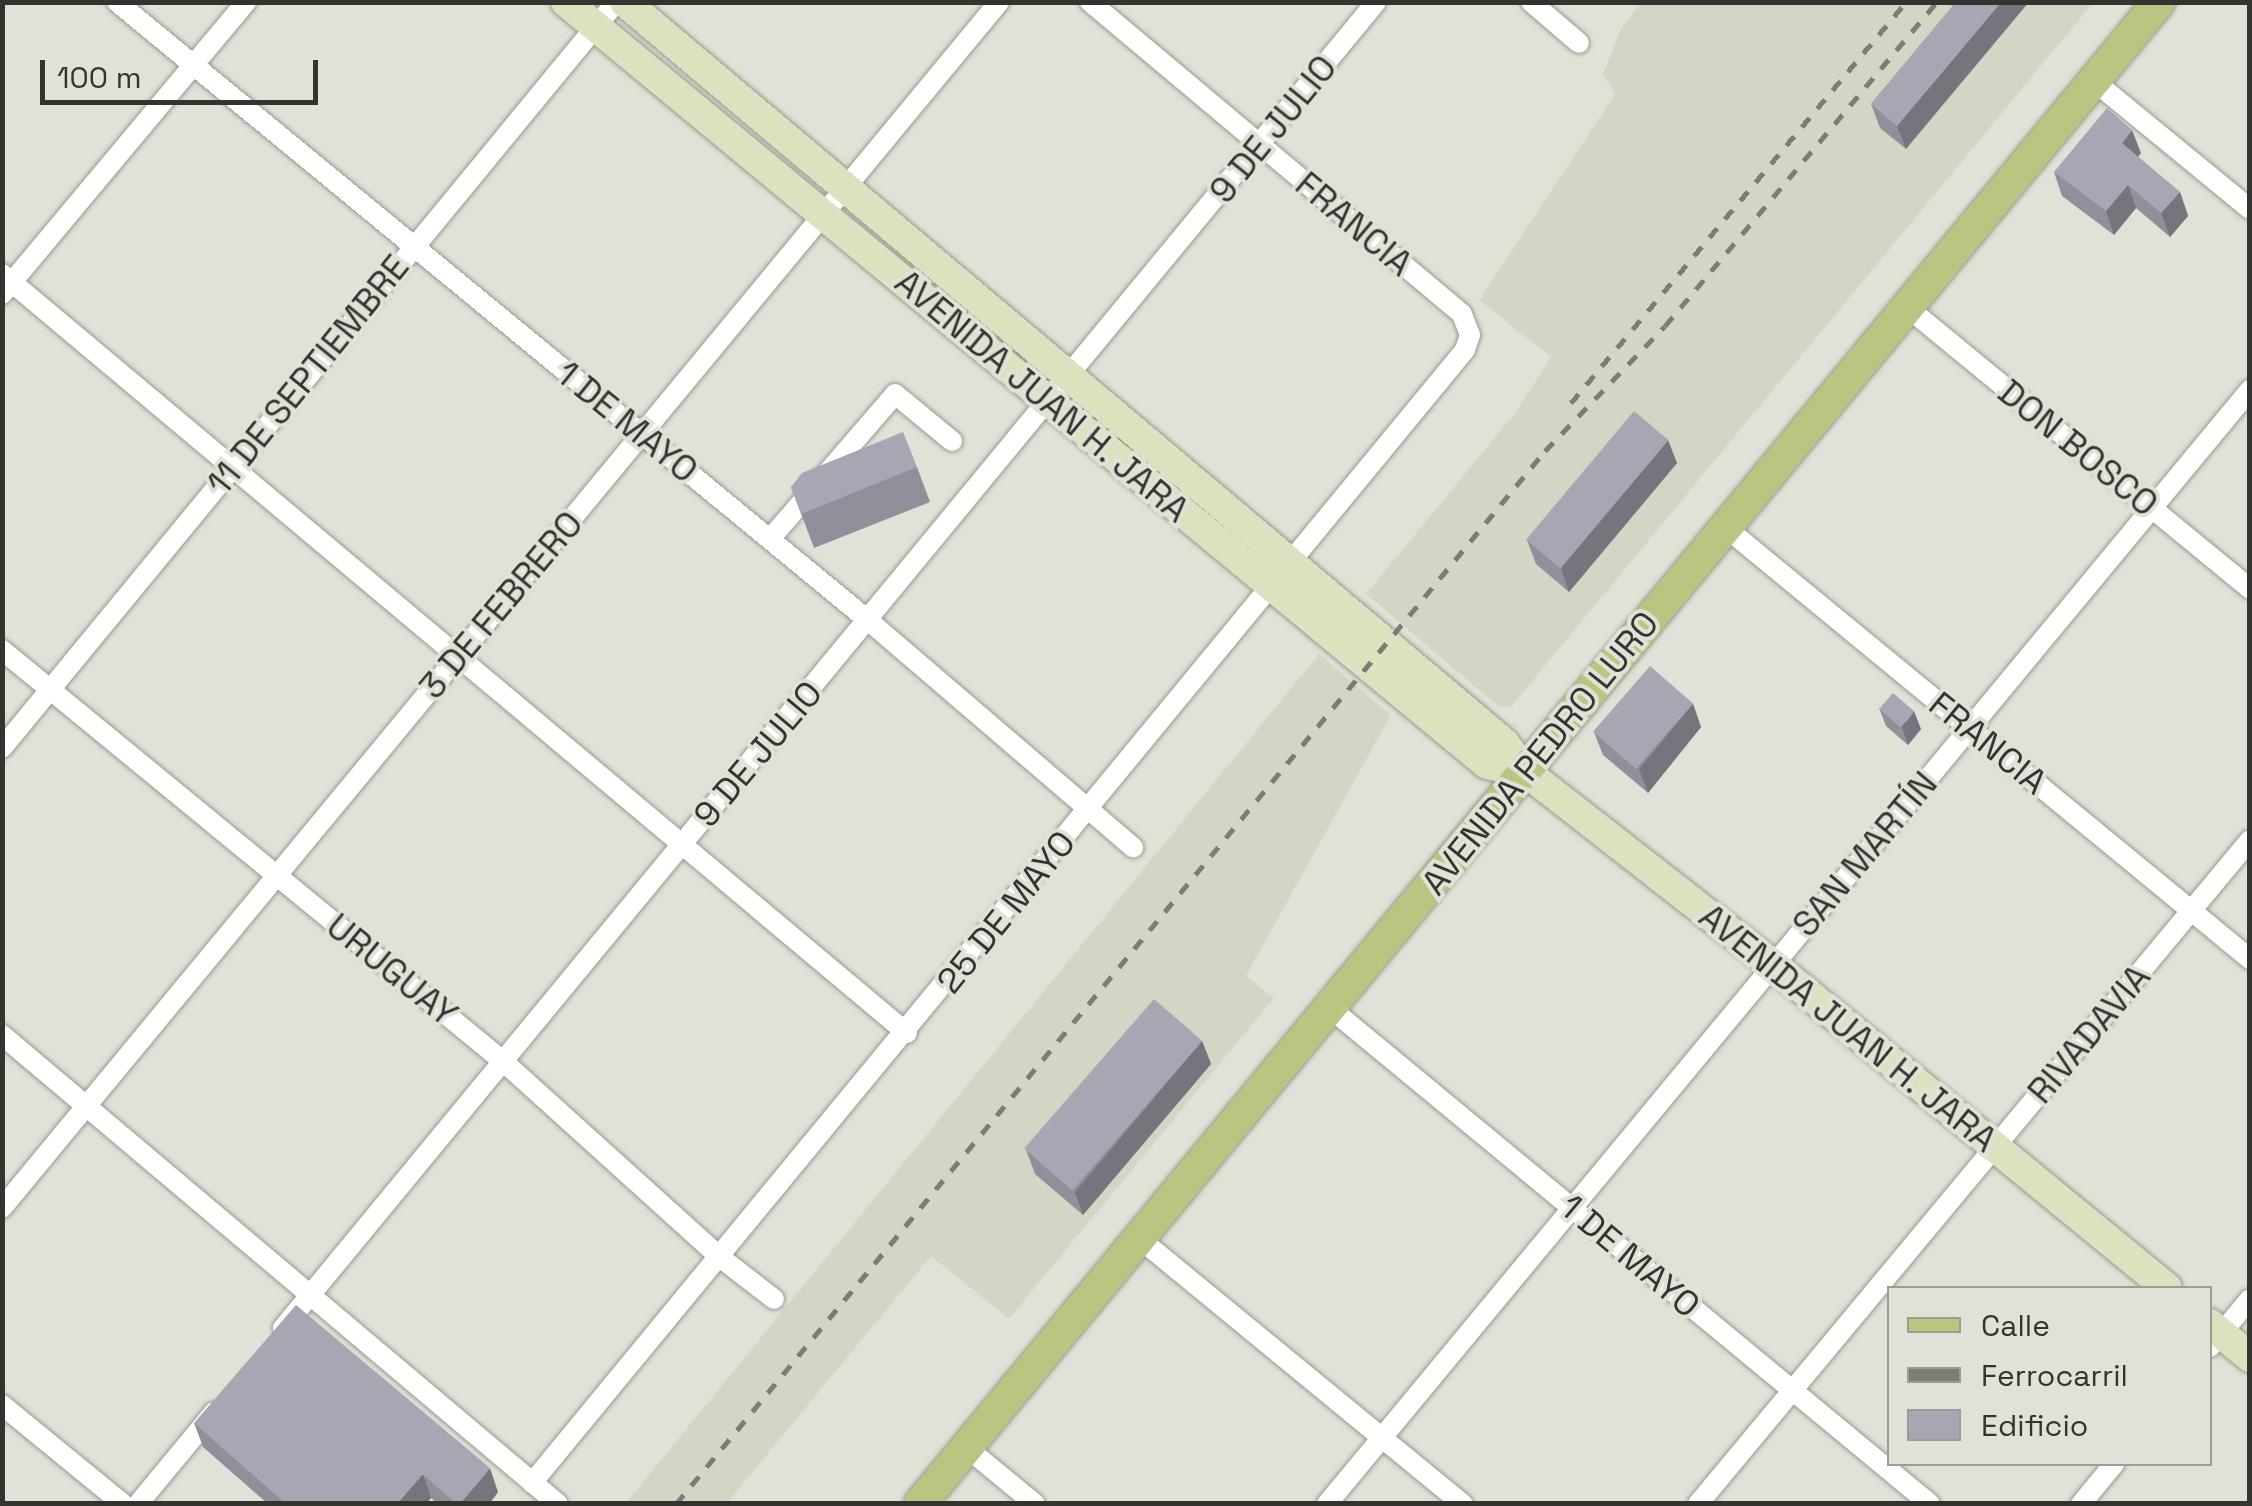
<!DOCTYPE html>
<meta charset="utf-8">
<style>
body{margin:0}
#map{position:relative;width:2252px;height:1506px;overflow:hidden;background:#dfe3d7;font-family:"Space Grotesk",sans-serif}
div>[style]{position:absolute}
.built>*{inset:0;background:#d2d7c5}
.roads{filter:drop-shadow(0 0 2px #989a90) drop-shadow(0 0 2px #989a90)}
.street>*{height:20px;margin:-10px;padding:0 10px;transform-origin:10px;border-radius:10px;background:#fff}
.secondary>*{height:30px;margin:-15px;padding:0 15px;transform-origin:15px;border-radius:15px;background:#dce2c0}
.primary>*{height:32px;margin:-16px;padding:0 16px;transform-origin:16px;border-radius:16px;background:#b9c681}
.rail>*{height:5px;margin-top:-2.5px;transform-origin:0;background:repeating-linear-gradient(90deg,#7b7e76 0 12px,transparent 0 24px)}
.wall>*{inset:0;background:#8f9099}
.shaded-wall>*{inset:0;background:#74757d}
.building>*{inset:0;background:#a6a7b2;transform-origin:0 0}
span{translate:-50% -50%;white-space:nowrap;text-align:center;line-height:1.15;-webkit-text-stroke:8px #dfe3d7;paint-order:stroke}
.street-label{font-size:35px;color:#333430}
.frame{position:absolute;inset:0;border:5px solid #333430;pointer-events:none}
.legend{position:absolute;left:1887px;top:1286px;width:325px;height:180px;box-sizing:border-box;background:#dfe3d7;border:2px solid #9a9d94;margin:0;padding:12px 18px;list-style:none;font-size:30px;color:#333430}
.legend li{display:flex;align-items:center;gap:20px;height:50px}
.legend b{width:50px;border:2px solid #9a9d94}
.scale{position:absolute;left:40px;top:60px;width:278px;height:45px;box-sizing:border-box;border:5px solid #333430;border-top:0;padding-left:12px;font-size:30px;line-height:35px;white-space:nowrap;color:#333430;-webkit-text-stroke:8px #dfe3d7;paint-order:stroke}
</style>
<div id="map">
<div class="built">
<i style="clip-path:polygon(1641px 3px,2093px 3px,1511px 707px,1498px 706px,1366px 594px,1515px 413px,1551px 357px,1479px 300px,1615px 94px,1603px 75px,1620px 30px)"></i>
<i style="clip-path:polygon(1319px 654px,1391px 715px,1246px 976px,1274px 998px,1009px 1319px,931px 1256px,727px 1503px,625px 1504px)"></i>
</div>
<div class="roads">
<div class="street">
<i style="left:117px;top:2px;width:974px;rotate:39.46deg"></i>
<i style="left:869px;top:621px;width:348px;rotate:40.6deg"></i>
<i style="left:1531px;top:2px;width:63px;rotate:40.5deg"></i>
<i style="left:2094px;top:81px;width:202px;rotate:39.4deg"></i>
<i style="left:2px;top:274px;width:1181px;rotate:39.99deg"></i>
<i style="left:2px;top:294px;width:381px;rotate:-50.1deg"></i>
<i style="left:1907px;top:307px;width:444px;rotate:39.4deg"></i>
<i style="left:1725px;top:527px;width:680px;rotate:39.45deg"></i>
<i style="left:770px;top:539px;width:191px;rotate:-49.2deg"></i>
<i style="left:895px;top:394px;width:74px;rotate:39.5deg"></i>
<i style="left:2px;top:650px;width:649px;rotate:39.38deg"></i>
<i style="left:504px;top:1062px;width:292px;rotate:42.1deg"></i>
<i style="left:721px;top:1258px;width:67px;rotate:37.7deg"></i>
<i style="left:2px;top:748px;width:966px;rotate:-50.54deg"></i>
<i style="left:1330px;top:1008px;width:778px;rotate:39.58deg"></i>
<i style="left:2px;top:1035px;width:727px;rotate:40.15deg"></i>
<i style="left:2px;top:1208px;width:1565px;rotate:-50.42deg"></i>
<i style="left:1140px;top:1239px;width:418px;rotate:39.4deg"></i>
<i style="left:283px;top:1328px;width:1718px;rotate:-50.5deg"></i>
<i style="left:2210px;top:1347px;width:62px;rotate:-50.2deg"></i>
<i style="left:2px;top:1405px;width:156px;rotate:39.3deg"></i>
<i style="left:967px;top:1448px;width:88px;rotate:39.5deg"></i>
<i style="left:532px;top:1483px;width:1468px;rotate:-50.53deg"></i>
<i style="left:1465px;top:350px;width:16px;rotate:-72deg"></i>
<i style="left:1470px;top:335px;width:22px;rotate:-111deg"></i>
<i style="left:1462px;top:314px;width:486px;rotate:-140deg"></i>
<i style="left:138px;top:1504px;width:119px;rotate:-50.4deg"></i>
<i style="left:1327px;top:1504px;width:1447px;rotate:-50.36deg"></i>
<i style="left:1698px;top:1504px;width:863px;rotate:-50.26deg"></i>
<i style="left:2081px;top:1504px;width:52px;rotate:-50.5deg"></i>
</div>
<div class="secondary">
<i style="left:566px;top:2px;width:1195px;rotate:39.6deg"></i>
<i style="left:1487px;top:764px;width:40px;rotate:12deg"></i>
<i style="left:625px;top:2px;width:1150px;rotate:40.13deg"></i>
<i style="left:1504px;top:743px;width:36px;rotate:53deg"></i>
<i style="left:1526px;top:772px;width:313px;rotate:38deg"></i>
<i style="left:1773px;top:965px;width:509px;rotate:39.34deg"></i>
<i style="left:2210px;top:1324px;width:52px;rotate:39.5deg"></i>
</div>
<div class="primary">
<i style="left:920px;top:1504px;width:1947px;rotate:-50.48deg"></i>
</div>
</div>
<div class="rail">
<i style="left:1571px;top:403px;width:523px;rotate:-50.12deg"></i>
<i style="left:676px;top:1504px;width:1365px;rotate:-50.47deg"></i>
<i style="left:1545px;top:451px;width:173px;rotate:-46.2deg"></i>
<i style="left:1665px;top:326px;width:423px;rotate:-50deg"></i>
</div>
<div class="wall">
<i style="clip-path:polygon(1956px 2px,1906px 149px,1880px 128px,1871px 104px)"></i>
<i style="clip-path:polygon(2141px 153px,2138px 157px,2180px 192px,2188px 216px,2170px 237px,2136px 208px,2114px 235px,2062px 196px,2054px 172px)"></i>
<i style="clip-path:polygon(1677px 463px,1569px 592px,1536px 564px,1527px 540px)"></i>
<i style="clip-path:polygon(917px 467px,930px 502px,814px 548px,791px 487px)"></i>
<i style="clip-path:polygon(1693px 704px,1701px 727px,1648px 793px,1603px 755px,1594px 732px)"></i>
<i style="clip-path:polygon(1879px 708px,1921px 729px,1908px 745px,1886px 726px)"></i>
<i style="clip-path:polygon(1202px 1041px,1211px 1064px,1083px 1215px,1035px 1174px,1026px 1150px)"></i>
<i style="clip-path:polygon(194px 1423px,498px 1492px,489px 1504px,438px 1504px,431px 1498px,426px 1504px,268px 1504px,203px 1447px)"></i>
</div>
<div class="shaded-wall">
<i style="clip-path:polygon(2001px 2px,2029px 2px,1906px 149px,1897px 126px)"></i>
<i style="clip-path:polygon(2132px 130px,2141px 153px,2130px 166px,2122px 143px)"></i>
<i style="clip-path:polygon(2128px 185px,2136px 208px,2114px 235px,2106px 211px)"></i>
<i style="clip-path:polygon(2180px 192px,2188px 216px,2170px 237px,2161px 213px)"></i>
<i style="clip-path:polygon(1668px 440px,1677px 463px,1569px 592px,1561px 568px)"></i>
<i style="clip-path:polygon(1693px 704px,1701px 727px,1648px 793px,1639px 769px)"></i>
<i style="clip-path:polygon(1914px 711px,1921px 729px,1908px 745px,1902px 727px)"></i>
<i style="clip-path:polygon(1202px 1041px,1211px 1064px,1083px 1215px,1075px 1192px)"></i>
<i style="clip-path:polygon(490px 1468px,498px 1492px,489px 1504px,460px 1504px)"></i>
<i style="clip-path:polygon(423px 1474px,431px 1498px,426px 1504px,397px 1504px)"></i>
</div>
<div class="building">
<i style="clip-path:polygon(1956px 2px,2001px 2px,1897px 126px,1871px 104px)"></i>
<i style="clip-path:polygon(2107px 108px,2132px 130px,2122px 143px,2180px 192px,2161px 213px,2128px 185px,2106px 211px,2054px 172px)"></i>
<i style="left:1634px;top:411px;width:45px;height:168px;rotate:40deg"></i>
<i style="clip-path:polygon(903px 432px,917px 467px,801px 514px,791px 487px,802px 473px)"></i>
<i style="left:1650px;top:666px;width:57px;height:87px;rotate:41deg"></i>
<i style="left:1893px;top:693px;width:28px;height:21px;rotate:41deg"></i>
<i style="left:1154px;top:999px;width:64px;height:198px;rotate:41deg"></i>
<i style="clip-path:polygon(296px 1305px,490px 1468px,460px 1504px,456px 1504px,423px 1474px,397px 1504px,286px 1504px,194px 1423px)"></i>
</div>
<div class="street-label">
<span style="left:1273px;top:129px;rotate:-51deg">9 DE JULIO</span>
<span style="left:1354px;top:224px;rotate:40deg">FRANCIA</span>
<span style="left:308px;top:375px;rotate:-51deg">11 DE SEPTIEMBRE</span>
<span style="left:1042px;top:396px;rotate:40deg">AVENIDA JUAN H. JARA</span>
<span style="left:627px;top:422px;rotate:39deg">1 DE MAYO</span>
<span style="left:2078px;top:448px;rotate:39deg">DON BOSCO</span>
<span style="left:501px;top:605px;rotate:-50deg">3 DE FEBRERO</span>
<span style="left:1988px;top:743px;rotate:39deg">FRANCIA</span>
<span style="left:1540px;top:753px;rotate:-51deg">AVENIDA PEDRO LURO</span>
<span style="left:758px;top:754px;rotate:-50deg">9 DE JULIO</span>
<span style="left:1865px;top:854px;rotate:-50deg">SAN MARTÍN</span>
<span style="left:1006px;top:912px;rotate:-51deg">25 DE MAYO</span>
<span style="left:392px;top:970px;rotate:39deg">URUGUAY</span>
<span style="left:1848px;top:1028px;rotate:39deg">AVENIDA JUAN H. JARA</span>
<span style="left:2089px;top:1034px;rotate:-50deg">RIVADAVIA</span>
<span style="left:1630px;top:1256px;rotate:40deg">1 DE MAYO</span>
</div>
<div class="frame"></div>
<ul class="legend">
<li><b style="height:12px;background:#b9c681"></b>Calle</li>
<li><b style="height:12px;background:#7b7e76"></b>Ferrocarril</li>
<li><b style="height:28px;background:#a6a7b2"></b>Edificio</li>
</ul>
<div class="scale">100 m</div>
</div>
